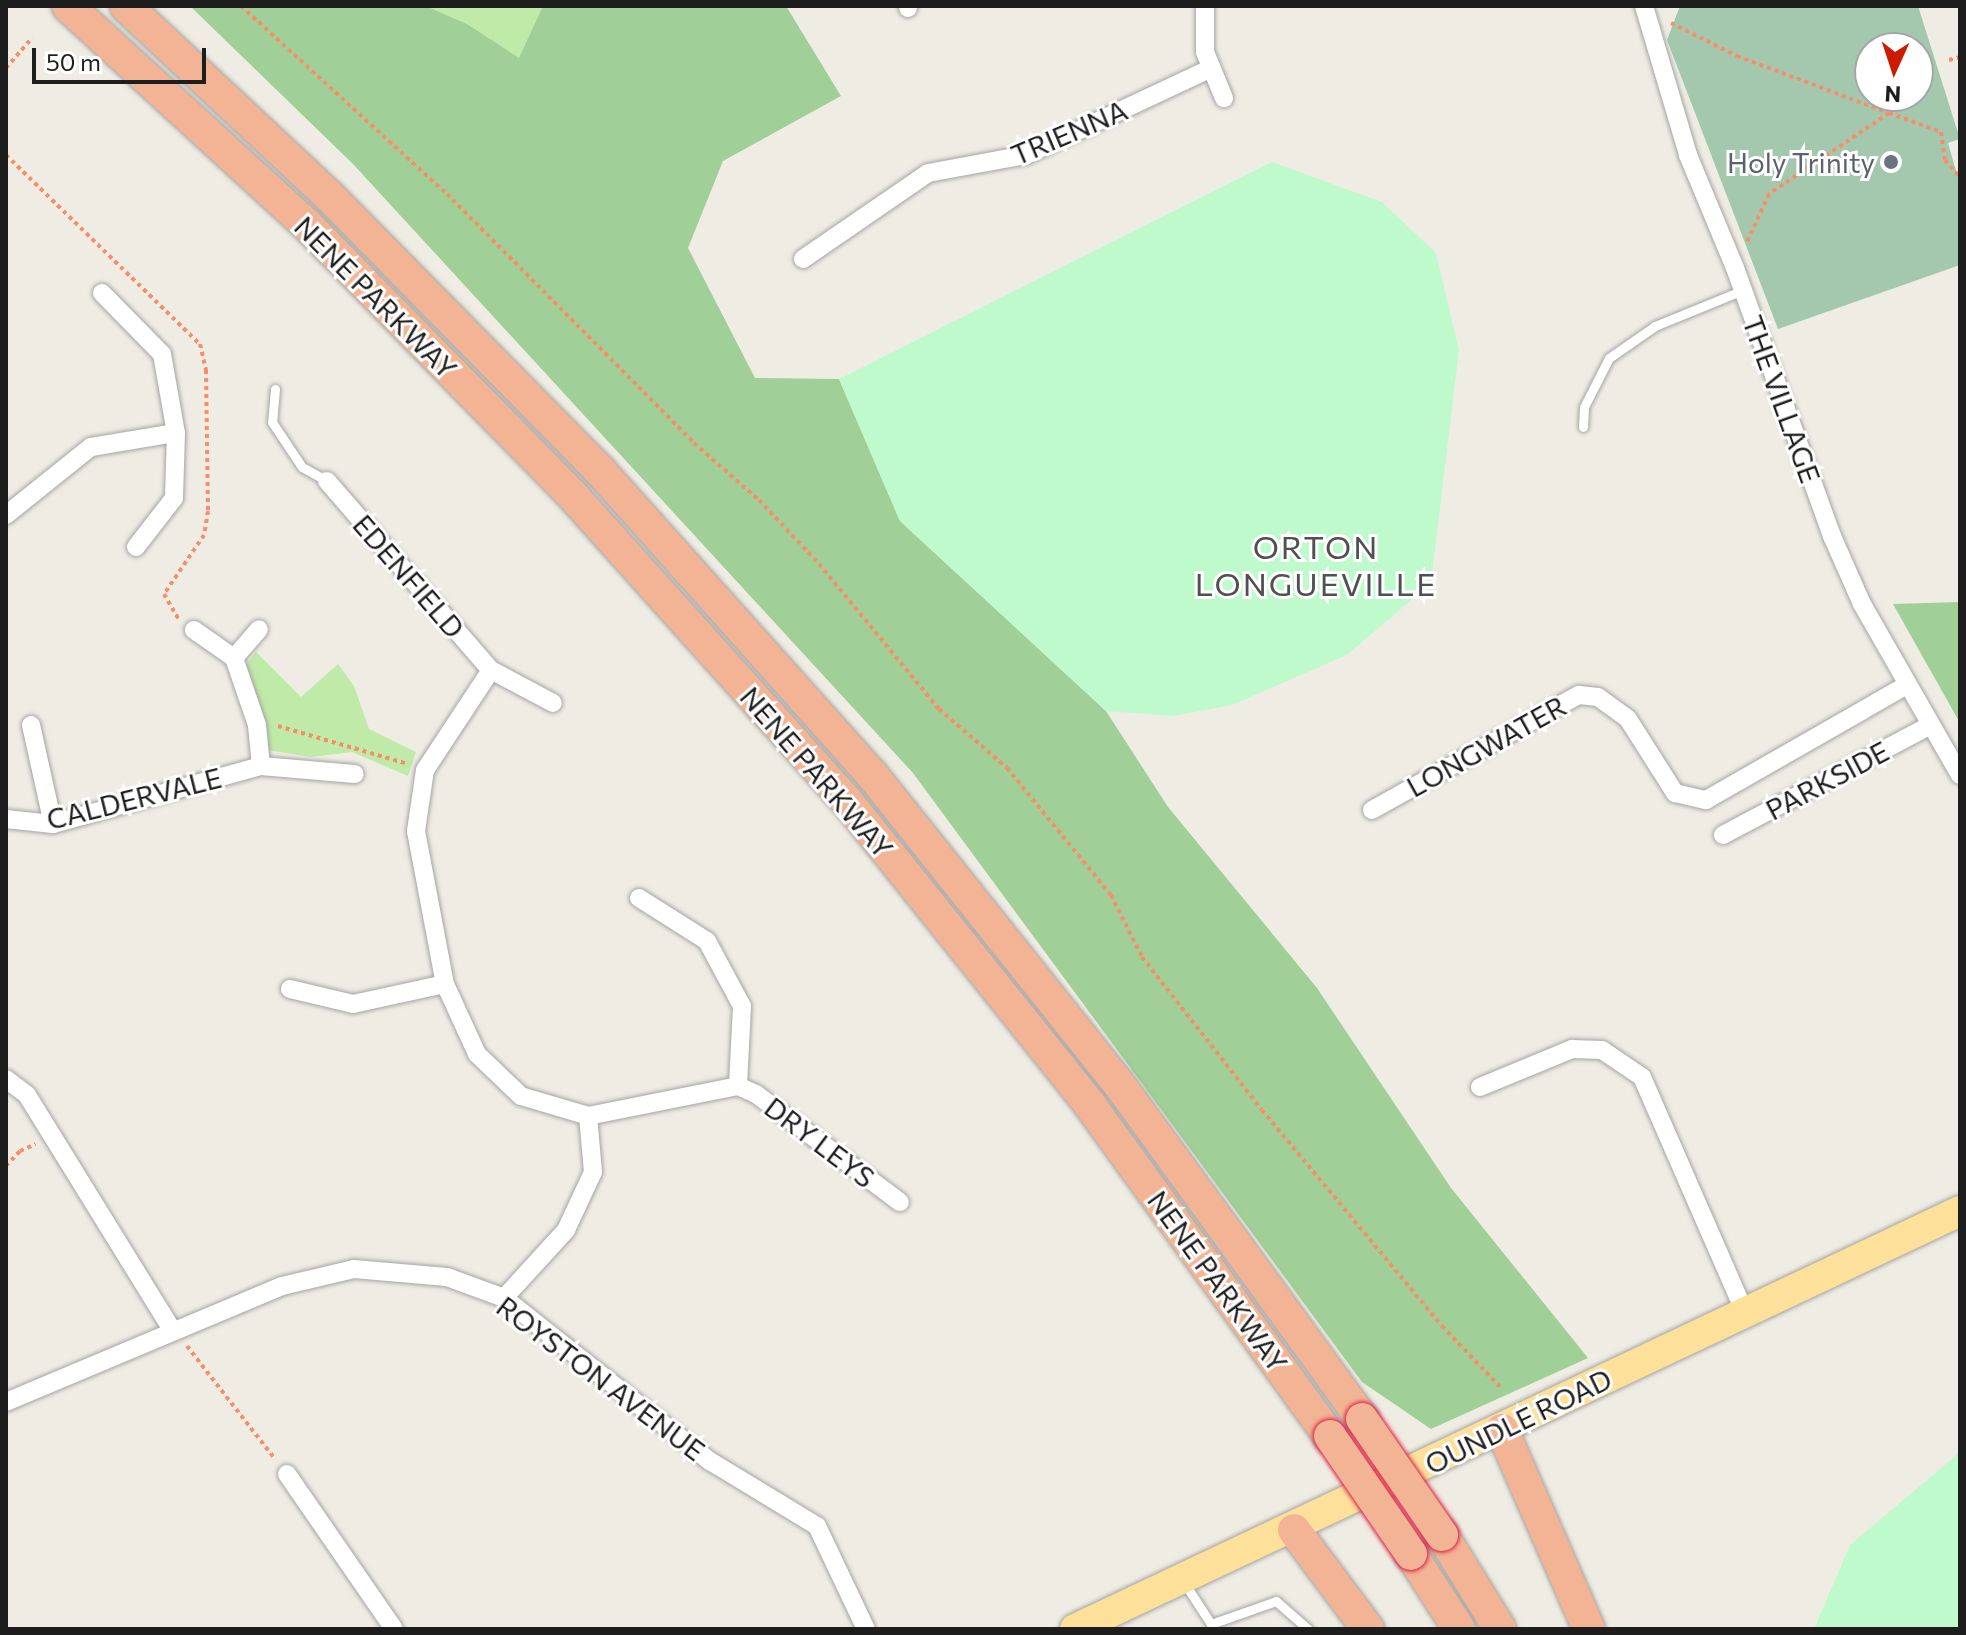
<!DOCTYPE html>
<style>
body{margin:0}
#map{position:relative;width:1966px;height:1635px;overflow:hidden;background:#efede3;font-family:Commissioner,sans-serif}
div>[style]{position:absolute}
.grass>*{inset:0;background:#bfeaa8}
.forest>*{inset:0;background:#a0cf97}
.cemetery>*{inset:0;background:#a4c8ae}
.park>*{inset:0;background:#bffacc}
.path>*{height:4px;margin-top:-2px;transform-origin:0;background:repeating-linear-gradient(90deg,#fc8b67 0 4px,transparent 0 8px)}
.roads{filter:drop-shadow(0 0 2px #a4a4a4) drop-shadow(0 0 2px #a4a4a4)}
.service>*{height:9px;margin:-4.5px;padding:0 4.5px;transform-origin:4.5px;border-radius:4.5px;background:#fff}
.minor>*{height:18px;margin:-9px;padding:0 9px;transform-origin:9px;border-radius:9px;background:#fff}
.primary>*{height:30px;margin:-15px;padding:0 15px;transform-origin:15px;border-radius:15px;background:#fde09a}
.trunk>*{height:32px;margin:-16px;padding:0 16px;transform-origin:16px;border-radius:16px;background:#f2b494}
.bridges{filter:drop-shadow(0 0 2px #dc2147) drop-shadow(0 0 2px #dc2147)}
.trunk-bridge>*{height:32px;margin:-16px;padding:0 16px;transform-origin:16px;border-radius:16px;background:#f2b494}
.dots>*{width:22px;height:22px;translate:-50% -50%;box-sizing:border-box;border:4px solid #fff;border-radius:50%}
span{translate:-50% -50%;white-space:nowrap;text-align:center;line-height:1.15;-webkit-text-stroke:6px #fff;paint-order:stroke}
.street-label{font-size:28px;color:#1d1d1d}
.worship-label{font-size:28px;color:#5b616d}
.right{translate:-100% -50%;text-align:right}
.quarter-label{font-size:32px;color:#505050;letter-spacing:2px}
.frame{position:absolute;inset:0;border:8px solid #1d1d1d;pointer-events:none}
.north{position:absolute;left:1854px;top:32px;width:80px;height:80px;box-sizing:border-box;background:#fff;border:2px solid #a5a5a5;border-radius:50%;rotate:183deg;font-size:22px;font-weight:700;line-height:32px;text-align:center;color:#1d1d1d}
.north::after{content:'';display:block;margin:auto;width:28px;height:36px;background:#cb1c00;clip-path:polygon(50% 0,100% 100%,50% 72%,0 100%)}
.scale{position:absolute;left:32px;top:48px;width:174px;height:36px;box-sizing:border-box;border:4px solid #1d1d1d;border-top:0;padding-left:10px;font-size:24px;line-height:28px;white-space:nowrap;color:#1d1d1d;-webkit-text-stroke:6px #fff;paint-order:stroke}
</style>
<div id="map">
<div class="grass">
<i style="clip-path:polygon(426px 6px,543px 6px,520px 59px,467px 24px)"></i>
<i style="clip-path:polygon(256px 652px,301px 697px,338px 664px,354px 686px,369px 729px,416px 752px,408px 776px,352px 752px,311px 757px,268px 750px,246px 665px)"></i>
</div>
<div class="forest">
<i style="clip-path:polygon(190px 6px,426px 6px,467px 24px,519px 58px,543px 6px,786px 6px,841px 96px,723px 161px,688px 248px,755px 378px,839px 379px,900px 521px,1106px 711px,1168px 807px,1317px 988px,1451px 1188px,1588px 1358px,1431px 1429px,1362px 1382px,913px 773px,353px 164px)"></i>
<i style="clip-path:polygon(1960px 602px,1960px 723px,1893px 604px)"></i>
</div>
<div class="cemetery">
<i style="clip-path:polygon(evenodd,1680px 6px,1918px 6px,1960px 139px,1948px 143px,1960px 184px,1960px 265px,1778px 329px,1667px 40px,1680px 6px,1870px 48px,1918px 48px,1918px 96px,1870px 96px,1870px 48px)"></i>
</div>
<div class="park">
<i style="clip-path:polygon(1272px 162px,1382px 202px,1436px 253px,1459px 350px,1431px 583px,1347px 655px,1232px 705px,1173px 716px,1106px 711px,900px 521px,839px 379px)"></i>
<i style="clip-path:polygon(1960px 1452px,1960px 1629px,1814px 1629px,1850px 1545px)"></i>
</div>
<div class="path">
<i style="left:241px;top:6px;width:279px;rotate:42.4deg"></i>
<i style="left:447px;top:194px;width:351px;rotate:45.2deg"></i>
<i style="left:694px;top:443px;width:86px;rotate:41.2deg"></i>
<i style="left:759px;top:500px;width:88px;rotate:46.8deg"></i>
<i style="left:819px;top:564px;width:188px;rotate:50.4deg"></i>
<i style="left:939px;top:709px;width:90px;rotate:40.9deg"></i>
<i style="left:1007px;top:768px;width:164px;rotate:50.7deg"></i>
<i style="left:1111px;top:895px;width:69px;rotate:63.4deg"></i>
<i style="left:1142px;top:957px;width:194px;rotate:51.9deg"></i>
<i style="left:1262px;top:1110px;width:281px;rotate:50.2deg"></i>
<i style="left:1442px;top:1326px;width:88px;rotate:46.4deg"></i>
<i style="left:1671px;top:23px;width:74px;rotate:26.6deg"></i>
<i style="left:1737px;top:56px;width:162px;rotate:20.6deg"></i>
<i style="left:1889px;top:113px;width:145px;rotate:146deg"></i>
<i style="left:1769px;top:194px;width:55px;rotate:114.7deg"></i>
<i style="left:1949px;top:60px;width:11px;rotate:-15deg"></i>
<i style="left:6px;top:68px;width:40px;rotate:-49deg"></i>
<i style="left:1889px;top:113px;width:55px;rotate:20.1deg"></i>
<i style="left:1941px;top:132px;width:28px;rotate:82deg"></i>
<i style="left:1945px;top:160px;width:23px;rotate:49deg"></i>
<i style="left:6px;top:155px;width:271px;rotate:44.3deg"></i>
<i style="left:200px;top:344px;width:27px;rotate:77deg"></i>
<i style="left:206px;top:370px;width:141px;rotate:89.2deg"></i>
<i style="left:208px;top:511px;width:24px;rotate:99deg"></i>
<i style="left:204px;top:535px;width:71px;rotate:124.1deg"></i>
<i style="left:164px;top:594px;width:30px;rotate:60deg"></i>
<i style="left:278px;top:726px;width:135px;rotate:16.3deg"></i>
<i style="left:6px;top:1166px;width:21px;rotate:-47deg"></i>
<i style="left:20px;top:1151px;width:17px;rotate:-24deg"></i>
<i style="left:187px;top:1346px;width:143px;rotate:52.1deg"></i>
</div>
<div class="roads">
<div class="service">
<i style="left:275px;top:389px;width:33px;rotate:95deg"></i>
<i style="left:272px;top:422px;width:54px;rotate:56.3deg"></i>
<i style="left:302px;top:467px;width:29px;rotate:29deg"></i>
<i style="left:1583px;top:427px;width:20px;rotate:-87deg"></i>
<i style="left:1584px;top:407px;width:55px;rotate:-63deg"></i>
<i style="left:1609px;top:358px;width:56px;rotate:-34.8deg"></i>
<i style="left:1655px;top:326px;width:95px;rotate:-22.2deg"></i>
<i style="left:1185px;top:1584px;width:48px;rotate:57deg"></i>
<i style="left:1211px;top:1624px;width:69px;rotate:-19.5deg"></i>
<i style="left:1276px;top:1601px;width:43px;rotate:41.2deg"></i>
</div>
<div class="minor">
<i style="left:1205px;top:6px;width:46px;rotate:90deg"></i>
<i style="left:1205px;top:52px;width:50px;rotate:67.6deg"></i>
<i style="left:1644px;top:6px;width:155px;rotate:73.5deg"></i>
<i style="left:1688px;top:155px;width:122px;rotate:67.4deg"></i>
<i style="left:1735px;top:268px;width:285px;rotate:70.1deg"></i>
<i style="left:1832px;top:536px;width:74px;rotate:66.2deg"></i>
<i style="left:1862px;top:604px;width:197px;rotate:60.2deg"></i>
<i style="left:908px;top:8px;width:2px;rotate:-90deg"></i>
<i style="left:803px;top:259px;width:152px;rotate:-34.5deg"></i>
<i style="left:928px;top:173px;width:100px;rotate:-10.4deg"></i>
<i style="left:1026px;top:155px;width:205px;rotate:-25.1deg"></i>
<i style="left:102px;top:293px;width:86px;rotate:45.5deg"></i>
<i style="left:162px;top:354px;width:80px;rotate:80deg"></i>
<i style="left:327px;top:481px;width:250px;rotate:49.1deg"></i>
<i style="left:491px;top:670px;width:70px;rotate:28deg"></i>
<i style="left:6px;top:515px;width:109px;rotate:-38.7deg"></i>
<i style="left:91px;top:447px;width:86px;rotate:-9.4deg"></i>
<i style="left:176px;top:433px;width:65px;rotate:91.8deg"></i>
<i style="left:174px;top:498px;width:62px;rotate:127.8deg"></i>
<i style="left:234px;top:658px;width:38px;rotate:-49deg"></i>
<i style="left:491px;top:670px;width:120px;rotate:123.4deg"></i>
<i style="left:425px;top:770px;width:62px;rotate:98.4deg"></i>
<i style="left:416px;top:831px;width:156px;rotate:79.3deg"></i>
<i style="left:445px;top:984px;width:77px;rotate:65.4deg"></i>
<i style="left:477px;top:1054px;width:61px;rotate:43.7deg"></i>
<i style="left:521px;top:1096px;width:70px;rotate:16.6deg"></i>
<i style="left:588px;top:1116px;width:153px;rotate:-11.3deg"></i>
<i style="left:738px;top:1086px;width:20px;rotate:24deg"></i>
<i style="left:756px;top:1094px;width:180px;rotate:36.9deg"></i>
<i style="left:31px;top:725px;width:101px;rotate:77.5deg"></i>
<i style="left:261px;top:766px;width:94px;rotate:4.9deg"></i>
<i style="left:1372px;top:810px;width:237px;rotate:-29.1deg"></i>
<i style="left:1579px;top:695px;width:19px;rotate:6deg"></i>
<i style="left:1598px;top:697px;width:37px;rotate:36deg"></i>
<i style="left:1628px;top:719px;width:88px;rotate:57.6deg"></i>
<i style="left:1675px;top:793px;width:32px;rotate:13deg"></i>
<i style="left:1706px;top:800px;width:232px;rotate:-29.8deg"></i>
<i style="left:6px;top:819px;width:47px;rotate:6.1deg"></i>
<i style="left:53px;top:824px;width:216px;rotate:-15.6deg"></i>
<i style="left:261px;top:766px;width:41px;rotate:-95.6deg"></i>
<i style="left:257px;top:725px;width:71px;rotate:-108.9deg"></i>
<i style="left:234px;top:658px;width:49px;rotate:-145deg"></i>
<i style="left:1723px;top:835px;width:235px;rotate:-27.9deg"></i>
<i style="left:639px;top:898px;width:80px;rotate:32.3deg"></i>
<i style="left:707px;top:941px;width:74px;rotate:61.7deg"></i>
<i style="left:742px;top:1006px;width:80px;rotate:92.9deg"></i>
<i style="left:290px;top:989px;width:65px;rotate:13.4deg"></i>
<i style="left:353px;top:1004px;width:94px;rotate:-12.3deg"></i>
<i style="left:6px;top:1079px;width:26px;rotate:37deg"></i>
<i style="left:27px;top:1095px;width:276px;rotate:58.3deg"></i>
<i style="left:1480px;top:1087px;width:100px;rotate:-22.4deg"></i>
<i style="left:1572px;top:1049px;width:30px;rotate:2deg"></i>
<i style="left:1602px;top:1050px;width:48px;rotate:34deg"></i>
<i style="left:1642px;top:1077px;width:257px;rotate:66.4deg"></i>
<i style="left:504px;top:1298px;width:92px;rotate:-47.6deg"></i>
<i style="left:566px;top:1230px;width:64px;rotate:-65deg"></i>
<i style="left:593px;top:1172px;width:56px;rotate:-95.1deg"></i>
<i style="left:6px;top:1402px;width:299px;rotate:-22.8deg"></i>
<i style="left:282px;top:1286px;width:74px;rotate:-13.3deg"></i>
<i style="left:354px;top:1269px;width:93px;rotate:4.9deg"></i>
<i style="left:447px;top:1277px;width:61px;rotate:20.2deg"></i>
<i style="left:504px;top:1298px;width:263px;rotate:38.4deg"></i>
<i style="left:710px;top:1461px;width:125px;rotate:31.3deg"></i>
<i style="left:817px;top:1526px;width:114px;rotate:64.6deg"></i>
<i style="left:287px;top:1474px;width:188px;rotate:55.4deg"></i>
</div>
<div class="primary">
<i style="left:1075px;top:1629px;width:979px;rotate:-25.28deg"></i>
</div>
<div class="trunk">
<i style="left:68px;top:6px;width:323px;rotate:42.5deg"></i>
<i style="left:306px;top:224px;width:383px;rotate:45.5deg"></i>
<i style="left:574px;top:497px;width:407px;rotate:48.1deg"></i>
<i style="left:846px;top:800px;width:391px;rotate:51.3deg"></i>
<i style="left:1090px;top:1105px;width:409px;rotate:54.1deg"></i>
<i style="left:126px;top:6px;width:278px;rotate:43.1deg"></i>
<i style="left:329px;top:196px;width:390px;rotate:45.4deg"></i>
<i style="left:603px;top:474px;width:405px;rotate:48.2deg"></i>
<i style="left:873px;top:776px;width:394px;rotate:51.4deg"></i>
<i style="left:1119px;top:1084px;width:414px;rotate:54deg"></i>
<i style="left:1502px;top:1430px;width:217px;rotate:66.4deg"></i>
<i style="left:1294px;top:1530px;width:124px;rotate:53.2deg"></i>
<i style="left:1442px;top:1535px;width:110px;rotate:58.3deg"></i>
<i style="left:1411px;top:1554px;width:89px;rotate:57.4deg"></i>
</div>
</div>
<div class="bridges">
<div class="trunk-bridge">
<i style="left:1362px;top:1419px;width:141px;rotate:55.4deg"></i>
<i style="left:1330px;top:1436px;width:143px;rotate:55.5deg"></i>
</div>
</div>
<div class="dots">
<i style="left:1891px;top:162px;background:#6b7280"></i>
</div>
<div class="street-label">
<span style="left:1069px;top:132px;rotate:-23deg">TRIENNA</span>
<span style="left:376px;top:297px;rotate:45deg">NENE PARKWAY</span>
<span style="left:1782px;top:399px;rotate:70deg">THE VILLAGE</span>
<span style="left:409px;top:576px;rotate:49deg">EDENFIELD</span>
<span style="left:1486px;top:746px;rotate:-29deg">LONGWATER</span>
<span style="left:817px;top:772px;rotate:49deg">NENE PARKWAY</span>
<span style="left:1827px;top:780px;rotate:-28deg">PARKSIDE</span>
<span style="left:134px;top:798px;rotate:-14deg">CALDERVALE</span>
<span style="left:820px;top:1142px;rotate:37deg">DRY LEYS</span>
<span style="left:1218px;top:1281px;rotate:54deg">NENE PARKWAY</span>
<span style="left:601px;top:1378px;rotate:37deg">ROYSTON AVENUE</span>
<span style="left:1518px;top:1421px;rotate:-26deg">OUNDLE ROAD</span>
</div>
<div class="worship-label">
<span class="right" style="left:1875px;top:162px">Holy Trinity</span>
</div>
<div class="quarter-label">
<span style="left:1316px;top:565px">ORTON<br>LONGUEVILLE</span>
</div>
<div class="frame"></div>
<div class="north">N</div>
<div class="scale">50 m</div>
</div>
